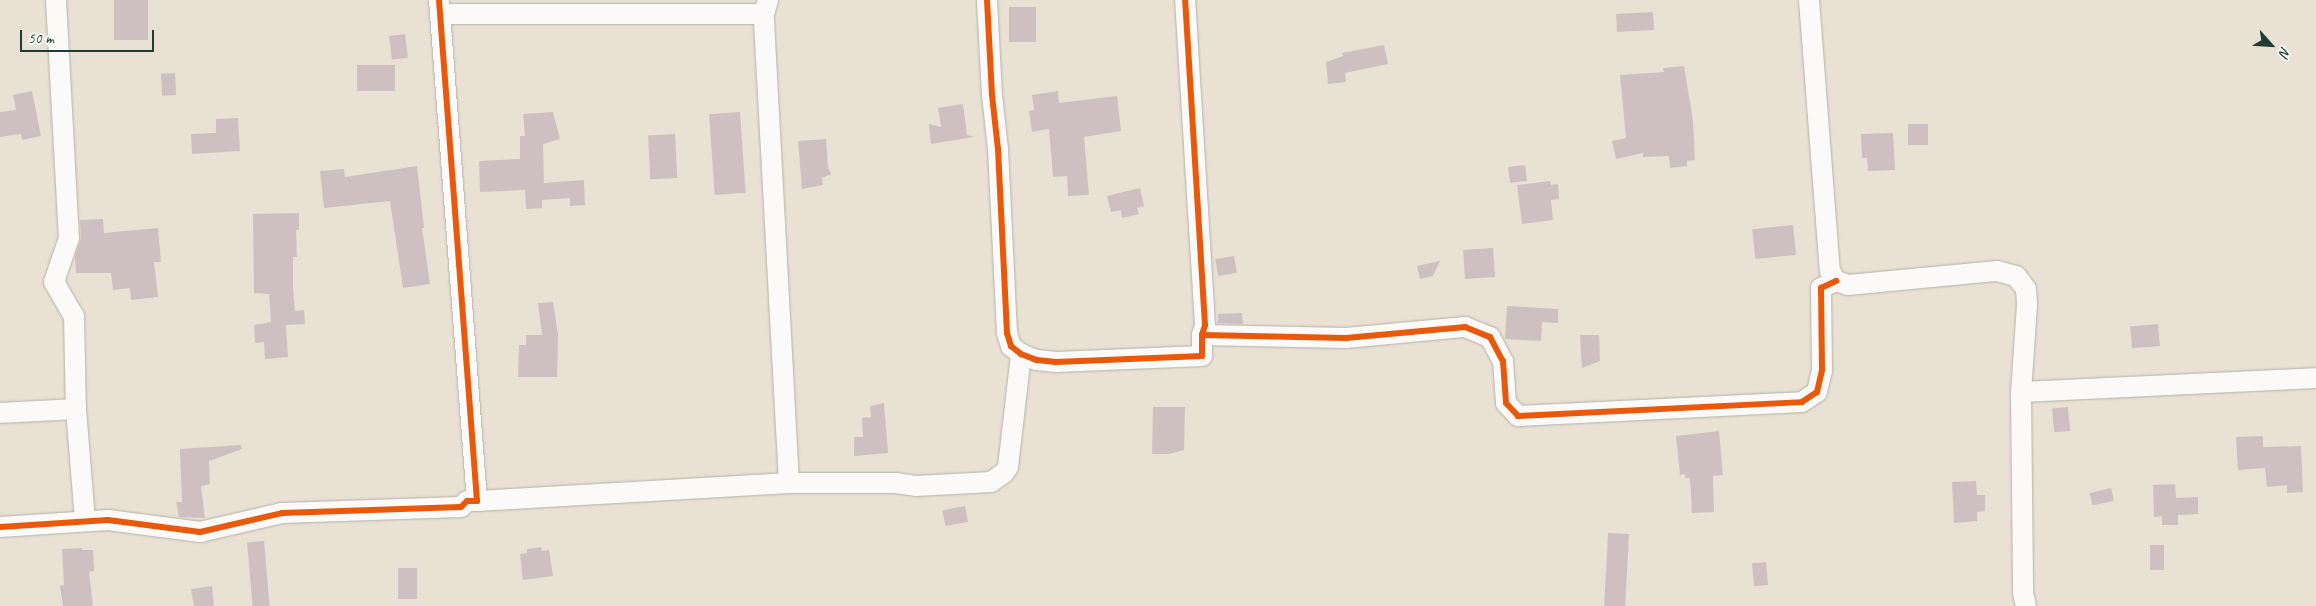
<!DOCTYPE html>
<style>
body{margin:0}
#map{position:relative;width:2316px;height:606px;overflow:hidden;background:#e9e1d3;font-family:Caveat,sans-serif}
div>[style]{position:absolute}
.building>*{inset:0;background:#cec0c1;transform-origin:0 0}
.roads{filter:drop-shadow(0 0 1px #b4b1a8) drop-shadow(0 0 1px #b4b1a8)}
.minor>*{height:20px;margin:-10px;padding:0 10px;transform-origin:10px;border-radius:10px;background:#fcfaf8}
.cycleway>*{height:6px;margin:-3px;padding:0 3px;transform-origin:3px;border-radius:3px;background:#e8590c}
span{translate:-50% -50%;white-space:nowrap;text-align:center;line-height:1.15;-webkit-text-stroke:4px #f6f6f2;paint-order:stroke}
.north{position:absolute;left:2246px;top:20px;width:50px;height:50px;-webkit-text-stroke:4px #f6f6f2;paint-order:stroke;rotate:116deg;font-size:14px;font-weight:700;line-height:20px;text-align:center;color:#1f3d34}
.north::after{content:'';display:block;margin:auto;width:18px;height:22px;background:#1f3d34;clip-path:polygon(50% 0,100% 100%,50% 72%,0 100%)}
.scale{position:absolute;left:20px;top:30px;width:134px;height:22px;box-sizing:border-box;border:2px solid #1f3d34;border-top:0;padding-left:6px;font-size:15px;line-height:18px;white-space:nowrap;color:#1f3d34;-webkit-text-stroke:4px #f6f6f2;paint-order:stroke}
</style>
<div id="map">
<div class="building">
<i style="left:114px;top:0;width:34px;height:40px"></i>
<i style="left:1009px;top:7px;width:27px;height:35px"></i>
<i style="left:1653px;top:12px;width:18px;height:37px;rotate:87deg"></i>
<i style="left:405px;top:34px;width:24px;height:16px;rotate:83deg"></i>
<i style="clip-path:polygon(1384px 45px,1388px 64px,1345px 73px,1346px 82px,1328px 84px,1326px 62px,1343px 56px,1342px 53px)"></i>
<i style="left:395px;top:65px;width:26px;height:38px;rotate:90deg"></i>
<i style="clip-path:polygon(1684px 66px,1693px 121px,1695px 160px,1687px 161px,1687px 166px,1670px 168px,1669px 156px,1643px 157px,1643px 153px,1616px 159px,1612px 141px,1626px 138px,1620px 75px,1664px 72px,1663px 68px)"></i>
<i style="left:175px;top:73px;width:22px;height:14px;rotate:87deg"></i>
<i style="clip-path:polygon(32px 91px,41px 136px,22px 140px,21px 134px,0 137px,0 112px,16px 110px,13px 95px)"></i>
<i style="clip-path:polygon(1058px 91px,1059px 103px,1117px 96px,1121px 131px,1084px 137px,1089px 195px,1068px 196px,1067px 176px,1053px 177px,1049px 129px,1032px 132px,1029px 111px,1034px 110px,1032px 95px)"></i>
<i style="clip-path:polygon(963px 104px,967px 135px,974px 137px,931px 144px,929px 124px,941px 127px,938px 108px)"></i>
<i style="clip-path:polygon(553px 112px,560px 139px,543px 144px,544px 183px,584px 180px,585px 205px,570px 206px,570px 198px,542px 200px,542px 208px,526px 209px,525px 190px,480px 192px,479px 161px,520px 159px,520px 136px,525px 136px,523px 114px)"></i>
<i style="left:740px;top:112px;width:81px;height:31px;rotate:86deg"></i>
<i style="clip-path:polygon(238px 118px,240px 151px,192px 154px,191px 134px,216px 133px,216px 119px)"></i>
<i style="left:1908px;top:124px;width:20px;height:21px"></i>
<i style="clip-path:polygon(1893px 133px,1895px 170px,1868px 171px,1867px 158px,1862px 158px,1861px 134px)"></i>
<i style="left:675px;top:134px;width:44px;height:27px;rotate:87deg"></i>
<i style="clip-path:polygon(826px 139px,828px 167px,831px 174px,822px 178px,823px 185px,802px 189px,798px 141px)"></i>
<i style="left:1525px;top:165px;width:16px;height:17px;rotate:83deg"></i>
<i style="clip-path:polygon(417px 166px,424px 228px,422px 228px,430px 284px,403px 288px,390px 201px,324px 208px,320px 171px,344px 169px,345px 177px)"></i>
<i style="clip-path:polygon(1550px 181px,1551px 185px,1558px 184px,1559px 199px,1551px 200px,1553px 220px,1522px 224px,1517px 185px)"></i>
<i style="clip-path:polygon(1140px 188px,1144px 206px,1137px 208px,1139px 214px,1122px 218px,1121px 210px,1111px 212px,1107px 196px)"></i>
<i style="clip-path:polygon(299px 213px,299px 230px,296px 230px,297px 257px,293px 257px,293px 289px,295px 311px,304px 310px,305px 324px,286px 325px,288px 357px,265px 359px,264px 342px,255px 343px,254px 325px,271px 322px,269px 294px,254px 293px,253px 214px)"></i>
<i style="clip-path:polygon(103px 219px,104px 233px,158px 228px,161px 262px,154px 262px,158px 297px,131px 300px,130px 288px,113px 290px,111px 273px,76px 273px,75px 257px,81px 238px,80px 220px)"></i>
<i style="left:1793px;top:225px;width:30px;height:41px;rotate:84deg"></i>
<i style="left:1493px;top:248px;width:29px;height:30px;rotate:86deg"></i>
<i style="left:1234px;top:256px;width:17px;height:19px;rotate:80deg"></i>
<i style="clip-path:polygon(1440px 261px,1433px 276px,1420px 279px,1417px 266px)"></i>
<i style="clip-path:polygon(553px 302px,558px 335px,557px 377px,518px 377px,519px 345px,526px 345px,526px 335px,542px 335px,538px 303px)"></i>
<i style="clip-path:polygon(1507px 306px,1558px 309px,1558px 323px,1542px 322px,1541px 341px,1505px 339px)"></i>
<i style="clip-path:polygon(1242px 313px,1243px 324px,1218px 323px,1218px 314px)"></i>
<i style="left:2158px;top:324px;width:22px;height:28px;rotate:85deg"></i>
<i style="clip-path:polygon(1580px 335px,1599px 335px,1600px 361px,1582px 368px)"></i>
<i style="clip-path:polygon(884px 403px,888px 453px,854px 456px,854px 437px,863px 437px,862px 418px,871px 417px,870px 406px)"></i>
<i style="clip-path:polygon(1153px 407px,1185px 407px,1184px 450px,1169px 454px,1152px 454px)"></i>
<i style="left:2068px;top:407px;width:24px;height:16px;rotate:85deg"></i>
<i style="clip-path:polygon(1719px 431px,1723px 475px,1713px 476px,1714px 512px,1692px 513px,1690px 478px,1685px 478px,1685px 474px,1680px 475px,1676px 436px)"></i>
<i style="clip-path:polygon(2263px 436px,2263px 447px,2301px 446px,2303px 492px,2287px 493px,2287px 485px,2267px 487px,2265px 468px,2238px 470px,2236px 437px)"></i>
<i style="clip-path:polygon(241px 445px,242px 449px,209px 461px,210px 484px,201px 486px,205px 518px,179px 517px,176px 502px,182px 502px,180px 449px)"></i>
<i style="clip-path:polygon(1976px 481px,1977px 495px,1985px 495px,1985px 511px,1977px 512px,1977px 521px,1954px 523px,1952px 482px)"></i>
<i style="clip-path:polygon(2175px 484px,2176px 498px,2198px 497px,2198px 514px,2178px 515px,2178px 525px,2162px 525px,2162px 516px,2154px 517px,2153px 485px)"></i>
<i style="left:2111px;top:488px;width:13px;height:22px;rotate:77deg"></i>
<i style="left:965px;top:506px;width:16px;height:23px;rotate:79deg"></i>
<i style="left:1608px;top:533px;width:21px;height:73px;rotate:3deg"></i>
<i style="left:264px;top:541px;width:65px;height:17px;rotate:85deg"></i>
<i style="left:2150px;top:545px;width:14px;height:25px"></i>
<i style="clip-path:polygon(541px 547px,542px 551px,549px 550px,553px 576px,523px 580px,520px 554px,527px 553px,527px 549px)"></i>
<i style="clip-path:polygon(82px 548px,82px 550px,93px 550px,94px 571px,89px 572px,93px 606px,63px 606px,60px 586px,64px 585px,62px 549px)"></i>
<i style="left:1766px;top:562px;width:23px;height:14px;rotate:85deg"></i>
<i style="left:398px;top:568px;width:19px;height:31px"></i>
<i style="clip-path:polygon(212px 586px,214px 606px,194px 606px,191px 589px)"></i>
</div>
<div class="roads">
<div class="minor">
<i style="left:56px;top:0;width:238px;rotate:86.9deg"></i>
<i style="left:69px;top:238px;width:46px;rotate:108.8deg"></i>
<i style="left:54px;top:282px;width:39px;rotate:60deg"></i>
<i style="left:74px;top:316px;width:93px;rotate:88.8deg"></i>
<i style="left:76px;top:409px;width:111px;rotate:85.4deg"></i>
<i style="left:987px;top:0;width:95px;rotate:87deg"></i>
<i style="left:992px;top:95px;width:54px;rotate:83.7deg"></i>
<i style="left:998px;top:149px;width:184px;rotate:87.2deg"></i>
<i style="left:1007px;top:333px;width:14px;rotate:73deg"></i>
<i style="left:1011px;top:346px;width:13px;rotate:39deg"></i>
<i style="left:1021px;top:354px;width:17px;rotate:21deg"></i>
<i style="left:1037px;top:360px;width:19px;rotate:6deg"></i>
<i style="left:1056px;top:362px;width:146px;rotate:-2.4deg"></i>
<i style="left:1202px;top:356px;width:21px;rotate:-90deg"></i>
<i style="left:1202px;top:335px;width:10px;rotate:-73deg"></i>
<i style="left:1205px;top:325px;width:326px;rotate:-93.5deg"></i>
<i style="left:1809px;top:0;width:272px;rotate:85.6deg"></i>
<i style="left:1830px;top:271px;width:12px;rotate:59deg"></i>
<i style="left:1836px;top:281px;width:13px;rotate:18deg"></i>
<i style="left:1848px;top:285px;width:150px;rotate:-5.4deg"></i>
<i style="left:1997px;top:271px;width:20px;rotate:15deg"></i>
<i style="left:2016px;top:276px;width:16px;rotate:52deg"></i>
<i style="left:2026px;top:289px;width:16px;rotate:86deg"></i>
<i style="left:2027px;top:305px;width:87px;rotate:93.9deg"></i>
<i style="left:2021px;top:392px;width:201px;rotate:89.4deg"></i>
<i style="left:2023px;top:593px;width:13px;rotate:77deg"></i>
<i style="left:440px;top:14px;width:324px"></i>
<i style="left:764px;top:14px;width:15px;rotate:-74deg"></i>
<i style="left:1202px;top:335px;width:144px;rotate:1.2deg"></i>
<i style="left:1346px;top:338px;width:120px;rotate:-5.3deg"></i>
<i style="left:1465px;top:327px;width:27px;rotate:22deg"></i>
<i style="left:1490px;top:337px;width:27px;rotate:62deg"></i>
<i style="left:1503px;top:361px;width:42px;rotate:85.9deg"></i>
<i style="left:1506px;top:403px;width:18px;rotate:47deg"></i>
<i style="left:1518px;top:416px;width:284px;rotate:-2.8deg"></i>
<i style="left:1802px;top:402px;width:18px;rotate:-34deg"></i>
<i style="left:1817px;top:392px;width:23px;rotate:-77deg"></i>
<i style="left:1822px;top:370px;width:82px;rotate:-90.7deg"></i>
<i style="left:1821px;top:288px;width:17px;rotate:-25deg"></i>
<i style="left:2021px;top:392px;width:295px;rotate:-2.7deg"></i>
<i style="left:0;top:413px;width:76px;rotate:-3deg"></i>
<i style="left:789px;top:483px;width:106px"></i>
<i style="left:895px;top:483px;width:21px;rotate:8deg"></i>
<i style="left:916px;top:486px;width:75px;rotate:-3.1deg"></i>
<i style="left:991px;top:482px;width:16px;rotate:-35deg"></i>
<i style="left:1004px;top:473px;width:7px;rotate:-56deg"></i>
<i style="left:1008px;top:467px;width:114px;rotate:-83.4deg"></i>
<i style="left:477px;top:501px;width:313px;rotate:-3.3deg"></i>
<i style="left:789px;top:483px;width:470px;rotate:-93.1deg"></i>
<i style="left:0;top:527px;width:108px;rotate:-3.7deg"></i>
<i style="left:108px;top:520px;width:93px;rotate:7.4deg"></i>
<i style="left:200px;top:532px;width:84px;rotate:-13deg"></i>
<i style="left:282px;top:513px;width:179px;rotate:-1.9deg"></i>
<i style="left:461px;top:507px;width:8px;rotate:-45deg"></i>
<i style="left:467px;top:501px;width:10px"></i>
<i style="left:477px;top:501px;width:502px;rotate:-94.34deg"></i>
</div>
</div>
<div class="cycleway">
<i style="left:987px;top:0;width:95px;rotate:87deg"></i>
<i style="left:992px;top:95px;width:54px;rotate:83.7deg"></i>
<i style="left:998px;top:149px;width:184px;rotate:87.2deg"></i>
<i style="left:1007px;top:333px;width:14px;rotate:73deg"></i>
<i style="left:1011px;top:346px;width:13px;rotate:39deg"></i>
<i style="left:1021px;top:354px;width:17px;rotate:21deg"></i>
<i style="left:1037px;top:360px;width:19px;rotate:6deg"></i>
<i style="left:1056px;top:362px;width:146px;rotate:-2.4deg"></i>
<i style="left:1202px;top:356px;width:21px;rotate:-90deg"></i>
<i style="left:1202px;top:335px;width:10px;rotate:-73deg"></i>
<i style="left:1205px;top:325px;width:326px;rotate:-93.5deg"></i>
<i style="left:1202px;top:335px;width:144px;rotate:1.2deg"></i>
<i style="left:1346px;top:338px;width:120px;rotate:-5.3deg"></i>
<i style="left:1465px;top:327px;width:27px;rotate:22deg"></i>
<i style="left:1490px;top:337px;width:27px;rotate:62deg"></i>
<i style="left:1503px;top:361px;width:42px;rotate:85.9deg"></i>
<i style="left:1506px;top:403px;width:18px;rotate:47deg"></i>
<i style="left:1518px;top:416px;width:284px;rotate:-2.8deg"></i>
<i style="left:1802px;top:402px;width:18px;rotate:-34deg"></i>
<i style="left:1817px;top:392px;width:23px;rotate:-77deg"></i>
<i style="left:1822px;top:370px;width:82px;rotate:-90.7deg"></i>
<i style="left:1821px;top:288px;width:17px;rotate:-25deg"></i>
<i style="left:0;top:527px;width:108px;rotate:-3.7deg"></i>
<i style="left:108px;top:520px;width:93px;rotate:7.4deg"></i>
<i style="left:200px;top:532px;width:84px;rotate:-13deg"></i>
<i style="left:282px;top:513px;width:179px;rotate:-1.9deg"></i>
<i style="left:461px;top:507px;width:8px;rotate:-45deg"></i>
<i style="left:467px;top:501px;width:10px"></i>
<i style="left:477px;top:501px;width:502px;rotate:-94.34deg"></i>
</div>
<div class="north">N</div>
<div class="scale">50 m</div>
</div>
